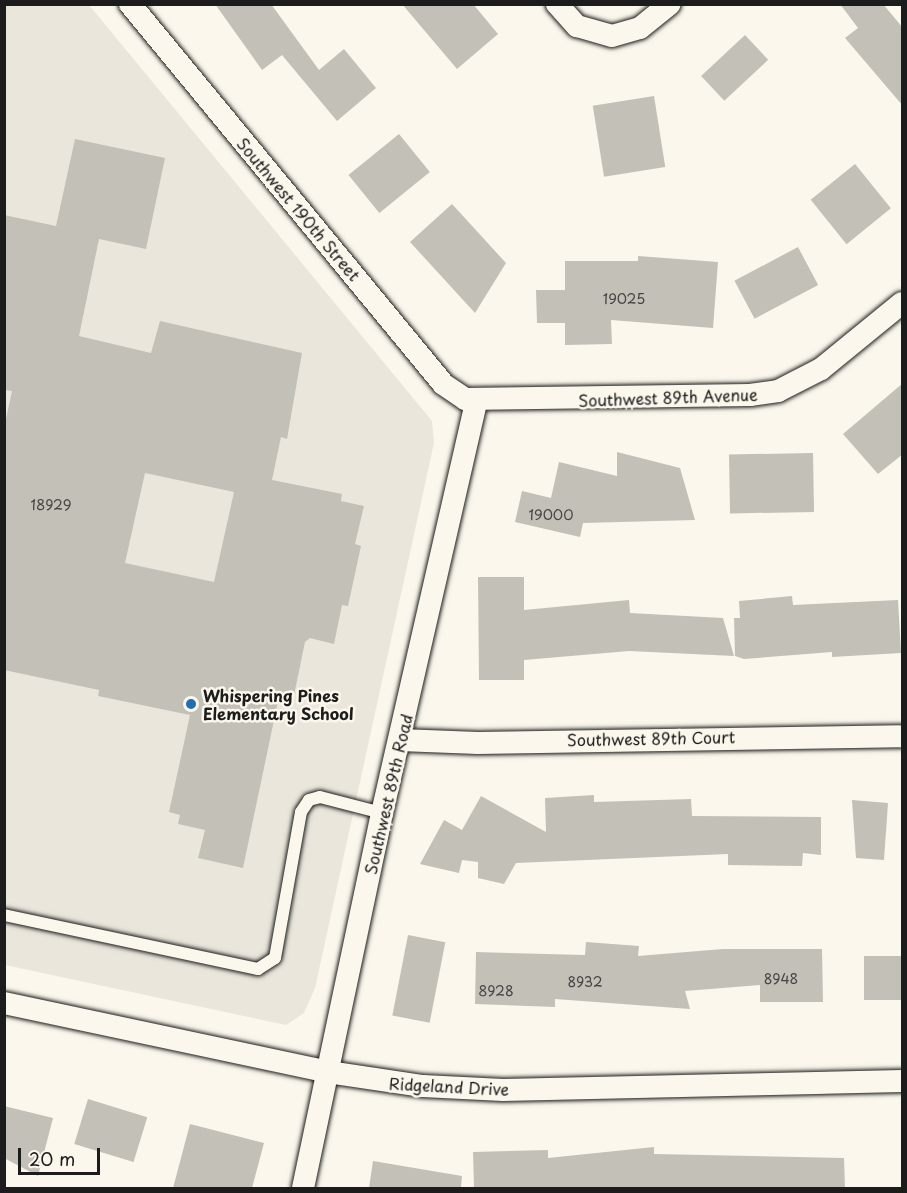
<!DOCTYPE html>
<style>
body{margin:0}
#map{position:relative;width:907px;height:1193px;overflow:hidden;background:#fbf7ec;font-family:"Playpen Sans",sans-serif}
div>[style]{position:absolute}
.built>*{inset:0;background:#eae6dc}
.building>*{inset:0;background:#c3c0b8;transform-origin:0 0}
.roads{filter:drop-shadow(0 0 2px #1c1c1c) drop-shadow(0 0 2px #1c1c1c)}
.lane>*{height:12px;margin:-6px;padding:0 6px;transform-origin:6px;border-radius:6px;background:#fbf7ec}
.street>*{height:22px;margin:-11px;padding:0 11px;transform-origin:11px;border-radius:11px;background:#fbf7ec}
.dots>*{width:16px;height:16px;translate:-50% -50%;box-sizing:border-box;border:3px solid #fbf7ec;border-radius:50%}
span{translate:-50% -50%;white-space:nowrap;text-align:center;line-height:1.15;-webkit-text-stroke:5px #fbf7ec;paint-order:stroke}
.number-label{font-size:14px;color:#464543}
.number-label span{-webkit-text-stroke-width:0}
.street-label{font-size:16px;color:#1c1c1c}
.poi-label{font-size:16px;color:#1c1c1c;font-weight:700}
.left{translate:0 -50%;text-align:left}
.frame{position:absolute;inset:0;border:6px solid #1c1c1c;pointer-events:none}
.scale{position:absolute;left:18px;top:1148px;width:82px;height:27px;box-sizing:border-box;border:3px solid #1c1c1c;border-top:0;padding-left:8px;font-size:18px;line-height:21px;white-space:nowrap;color:#1c1c1c;-webkit-text-stroke:4px #fbf7ec;paint-order:stroke}
</style>
<div id="map">
<div class="built">
<i style="clip-path:polygon(5px 5px,89px 5px,432px 421px,434px 443px,315px 988px,304px 1013px,286px 1025px,5px 965px)"></i>
</div>
<div class="building">
<i style="clip-path:polygon(215px 4px,271px 4px,319px 70px,344px 49px,376px 88px,337px 121px,282px 55px,262px 70px)"></i>
<i style="clip-path:polygon(402px 4px,473px 4px,498px 34px,457px 69px)"></i>
<i style="clip-path:polygon(840px 4px,883px 4px,903px 28px,903px 106px,845px 38px,858px 28px)"></i>
<i style="left:745px;top:35px;width:34px;height:60px;rotate:47deg"></i>
<i style="left:654px;top:96px;width:72px;height:62px;rotate:81deg"></i>
<i style="left:399px;top:134px;width:49px;height:65px;rotate:51deg"></i>
<i style="clip-path:polygon(evenodd,75px 139px,165px 158px,146px 249px,99px 239px,79px 336px,151px 353px,160px 321px,302px 353px,287px 439px,281px 437px,272px 480px,342px 494px,341px 501px,364px 506px,355px 544px,361px 546px,348px 606px,342px 605px,334px 644px,310px 638px,305px 642px,292px 705px,278px 701px,243px 868px,198px 858px,205px 830px,178px 824px,180px 815px,169px 812px,190px 715px,98px 696px,99px 690px,4px 670px,4px 428px,12px 391px,4px 390px,4px 215px,56px 226px,75px 139px,145px 473px,234px 492px,214px 582px,125px 563px,145px 473px)"></i>
<i style="left:855px;top:164px;width:57px;height:57px;rotate:51deg"></i>
<i style="clip-path:polygon(452px 204px,506px 263px,475px 313px,410px 242px)"></i>
<i style="left:798px;top:247px;width:43px;height:72px;rotate:62deg"></i>
<i style="clip-path:polygon(638px 256px,718px 262px,713px 328px,611px 320px,612px 344px,565px 345px,565px 323px,537px 323px,536px 290px,565px 290px,565px 261px,638px 261px)"></i>
<i style="clip-path:polygon(903px 383px,903px 454px,878px 474px,843px 434px)"></i>
<i style="clip-path:polygon(617px 452px,680px 468px,695px 520px,583px 523px,580px 537px,515px 522px,522px 491px,551px 498px,559px 462px,617px 476px)"></i>
<i style="left:813px;top:453px;width:59px;height:84px;rotate:89deg"></i>
<i style="clip-path:polygon(478px 577px,524px 577px,524px 610px,629px 600px,630px 613px,723px 618px,734px 656px,629px 651px,524px 660px,524px 680px,479px 680px)"></i>
<i style="clip-path:polygon(792px 596px,793px 605px,898px 600px,901px 653px,832px 657px,832px 652px,744px 659px,735px 656px,734px 618px,740px 618px,739px 601px)"></i>
<i style="clip-path:polygon(594px 795px,594px 802px,691px 799px,692px 816px,821px 817px,821px 855px,803px 853px,802px 866px,728px 865px,728px 854px,516px 863px,504px 884px,478px 878px,478px 862px,462px 860px,459px 873px,420px 864px,444px 820px,462px 830px,481px 796px,546px 832px,545px 798px)"></i>
<i style="clip-path:polygon(852px 800px,888px 803px,884px 860px,856px 858px)"></i>
<i style="left:408px;top:935px;width:38px;height:82px;rotate:11deg"></i>
<i style="clip-path:polygon(586px 942px,639px 946px,638px 956px,723px 949px,822px 949px,823px 1002px,760px 1002px,760px 985px,685px 991px,690px 1009px,555px 999px,555px 1007px,475px 1004px,476px 952px,585px 955px)"></i>
<i style="left:903px;top:956px;width:44px;height:39px;rotate:90deg"></i>
<i style="left:88px;top:1099px;width:62px;height:47px;rotate:17deg"></i>
<i style="clip-path:polygon(4px 1106px,53px 1118px,38px 1176px,4px 1158px)"></i>
<i style="clip-path:polygon(190px 1124px,264px 1143px,252px 1188px,173px 1188px)"></i>
<i style="clip-path:polygon(654px 1147px,654px 1154px,844px 1158px,845px 1188px,474px 1188px,473px 1152px,548px 1150px,548px 1158px)"></i>
<i style="clip-path:polygon(373px 1161px,462px 1176px,461px 1188px,369px 1188px)"></i>
</div>
<div class="roads">
<div class="lane">
<i style="left:4px;top:915px;width:260px;rotate:12deg"></i>
<i style="left:258px;top:969px;width:20px;rotate:-33deg"></i>
<i style="left:275px;top:958px;width:148px;rotate:-79.9deg"></i>
<i style="left:301px;top:812px;width:14px;rotate:-56deg"></i>
<i style="left:309px;top:800px;width:11px;rotate:-15deg"></i>
<i style="left:320px;top:797px;width:64px;rotate:14.5deg"></i>
</div>
<div class="street">
<i style="left:130px;top:4px;width:492px;rotate:50.5deg"></i>
<i style="left:443px;top:384px;width:27px;rotate:34deg"></i>
<i style="left:465px;top:399px;width:285px;rotate:-0.8deg"></i>
<i style="left:750px;top:395px;width:28px;rotate:-8deg"></i>
<i style="left:778px;top:391px;width:48px;rotate:-27.1deg"></i>
<i style="left:821px;top:369px;width:104px;rotate:-39.2deg"></i>
<i style="left:557px;top:4px;width:30px;rotate:48deg"></i>
<i style="left:577px;top:26px;width:36px;rotate:16deg"></i>
<i style="left:612px;top:36px;width:29px;rotate:-16deg"></i>
<i style="left:640px;top:28px;width:38px;rotate:-39deg"></i>
<i style="left:400px;top:740px;width:78px;rotate:2.2deg"></i>
<i style="left:478px;top:743px;width:424px;rotate:-0.9deg"></i>
<i style="left:4px;top:1003px;width:331px;rotate:12deg"></i>
<i style="left:328px;top:1072px;width:96px;rotate:8.4deg"></i>
<i style="left:423px;top:1086px;width:80px;rotate:2.9deg"></i>
<i style="left:503px;top:1090px;width:399px;rotate:-1.3deg"></i>
<i style="left:303px;top:1188px;width:383px;rotate:-78.1deg"></i>
<i style="left:382px;top:813px;width:423px;rotate:-77.1deg"></i>
</div>
</div>
<div class="dots">
<i style="left:191px;top:704px;background:#1f6fb2"></i>
</div>
<div class="number-label">
<span style="left:624px;top:299px">19025</span>
<span style="left:51px;top:505px">18929</span>
<span style="left:551px;top:515px">19000</span>
<span style="left:781px;top:979px">8948</span>
<span style="left:585px;top:982px">8932</span>
<span style="left:496px;top:991px">8928</span>
</div>
<div class="street-label">
<span style="left:299px;top:209px;rotate:50deg">Southwest 190th Street</span>
<span style="left:668px;top:397px;rotate:-2deg">Southwest 89th Avenue</span>
<span style="left:651px;top:738px;rotate:-1deg">Southwest 89th Court</span>
<span style="left:388px;top:794px;rotate:-77deg">Southwest 89th Road</span>
<span style="left:449px;top:1086px;rotate:3deg">Ridgeland Drive</span>
</div>
<div class="poi-label">
<span class="left" style="left:203px;top:704px">Whispering Pines<br>Elementary School</span>
</div>
<div class="frame"></div>
<div class="scale">20 m</div>
</div>
